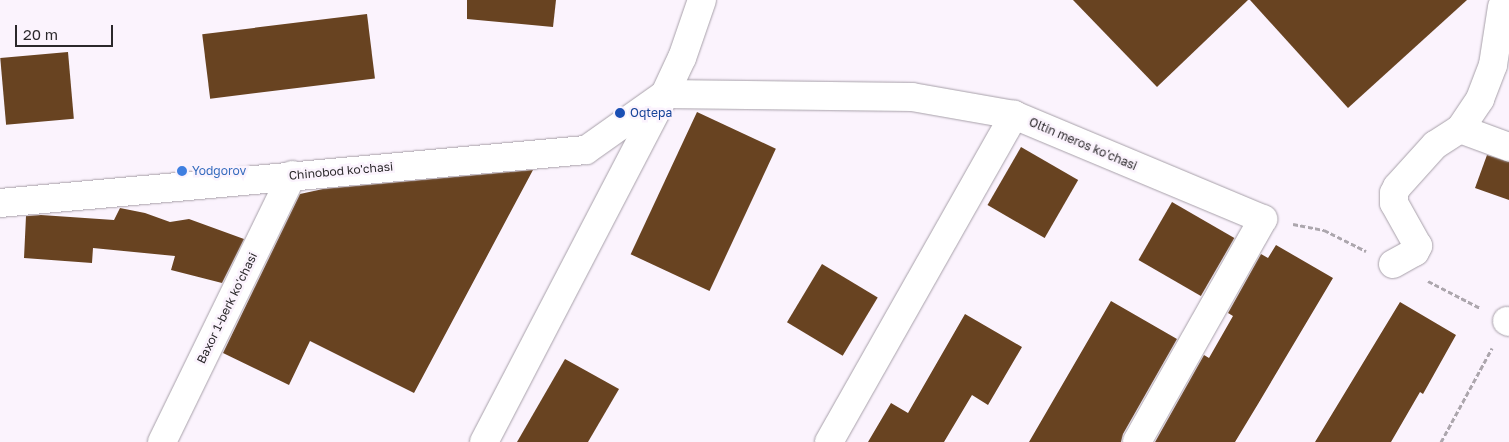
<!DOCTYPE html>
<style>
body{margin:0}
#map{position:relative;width:1509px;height:442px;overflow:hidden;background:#fbf3fd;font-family:"Golos Text",sans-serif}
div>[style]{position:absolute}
.building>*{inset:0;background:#684321;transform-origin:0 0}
.path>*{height:3px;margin-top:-1.5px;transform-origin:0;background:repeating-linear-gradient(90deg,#aca6ad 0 5px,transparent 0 7.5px)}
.roads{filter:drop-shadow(0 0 1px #a7a0a9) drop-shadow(0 0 1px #a7a0a9)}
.minor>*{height:28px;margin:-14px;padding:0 14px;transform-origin:14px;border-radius:14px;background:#fff}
.dots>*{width:14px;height:14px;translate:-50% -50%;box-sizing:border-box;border:2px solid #fbf3fd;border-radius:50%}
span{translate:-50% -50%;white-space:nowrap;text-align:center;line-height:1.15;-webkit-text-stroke:5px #fbf3fd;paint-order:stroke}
.transit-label{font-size:12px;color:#164399}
.left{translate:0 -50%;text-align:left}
.street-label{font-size:12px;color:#2b282b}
.shop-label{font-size:12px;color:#366cbe}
.scale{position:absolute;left:15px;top:25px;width:98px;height:22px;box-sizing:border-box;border:2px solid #2b282b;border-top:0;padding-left:6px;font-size:15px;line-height:18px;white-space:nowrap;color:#2b282b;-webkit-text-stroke:4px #fbf3fd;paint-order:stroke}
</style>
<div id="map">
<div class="building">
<i style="clip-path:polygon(467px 0,556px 0,553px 27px,467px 19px)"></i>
<i style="clip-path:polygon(1073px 0,1248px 0,1157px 87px)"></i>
<i style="clip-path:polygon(1250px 0,1467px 0,1348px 108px)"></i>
<i style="left:367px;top:14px;width:65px;height:166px;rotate:83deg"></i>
<i style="left:68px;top:52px;width:67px;height:68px;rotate:85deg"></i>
<i style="left:697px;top:112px;width:87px;height:157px;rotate:25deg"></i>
<i style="left:1021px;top:147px;width:66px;height:67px;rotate:30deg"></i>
<i style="clip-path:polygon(1487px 155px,1509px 162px,1509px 200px,1475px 188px)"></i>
<i style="clip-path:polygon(533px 170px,414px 393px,310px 341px,289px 385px,223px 353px,300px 194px,323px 189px)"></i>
<i style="left:1172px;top:202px;width:72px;height:67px;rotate:30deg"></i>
<i style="clip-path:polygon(120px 208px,145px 213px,170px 222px,189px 219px,244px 239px,222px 283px,171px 270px,175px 256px,93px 248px,92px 263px,24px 258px,26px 216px,41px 215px,114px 220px)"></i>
<i style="clip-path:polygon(1276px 245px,1333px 278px,1258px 404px,1235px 442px,1155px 442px,1204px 355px,1209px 358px,1233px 316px,1228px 313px,1261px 254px,1268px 258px)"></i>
<i style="left:822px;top:264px;width:65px;height:68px;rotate:31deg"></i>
<i style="clip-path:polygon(1111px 301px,1177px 339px,1123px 434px,1121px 442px,1029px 442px)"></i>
<i style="clip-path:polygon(1400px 302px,1456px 335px,1423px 394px,1420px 392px,1391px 442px,1315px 442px)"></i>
<i style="clip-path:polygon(965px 314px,1022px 347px,988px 405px,972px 395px,944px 442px,868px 442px,891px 403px,908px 413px)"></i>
<i style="clip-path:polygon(565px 359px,619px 389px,588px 442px,517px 442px)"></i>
</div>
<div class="path">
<i style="left:1293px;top:224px;width:32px;rotate:11deg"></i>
<i style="left:1324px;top:230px;width:47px;rotate:26.6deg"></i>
<i style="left:1428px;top:281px;width:59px;rotate:27.4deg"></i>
<i style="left:1441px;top:442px;width:107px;rotate:-61.5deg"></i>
</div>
<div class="roads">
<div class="minor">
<i style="left:1460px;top:129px;width:52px;rotate:20.2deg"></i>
<i style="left:0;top:203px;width:588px;rotate:-5.17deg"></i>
<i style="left:586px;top:150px;width:97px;rotate:-35.3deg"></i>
<i style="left:665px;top:94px;width:247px;rotate:0.7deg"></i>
<i style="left:912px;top:97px;width:104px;rotate:10deg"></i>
<i style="left:1014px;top:115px;width:270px;rotate:22.7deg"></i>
<i style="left:1263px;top:219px;width:256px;rotate:119.5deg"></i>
<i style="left:1393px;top:264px;width:25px;rotate:-29deg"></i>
<i style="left:1415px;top:252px;width:7px;rotate:-63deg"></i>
<i style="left:1418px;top:246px;width:49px;rotate:-119.2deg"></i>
<i style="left:1394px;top:203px;width:10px;rotate:-90deg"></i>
<i style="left:1394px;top:193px;width:7px;rotate:-63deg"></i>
<i style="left:1397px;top:187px;width:57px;rotate:-47.9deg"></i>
<i style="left:1435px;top:145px;width:30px;rotate:-33deg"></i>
<i style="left:1460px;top:129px;width:36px;rotate:-56deg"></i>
<i style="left:1480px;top:99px;width:36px;rotate:-69deg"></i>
<i style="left:1493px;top:65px;width:59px;rotate:-81.2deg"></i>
<i style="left:1507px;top:321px;width:2px;rotate:27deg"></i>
<i style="left:162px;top:442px;width:297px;rotate:-64deg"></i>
<i style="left:484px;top:442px;width:392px;rotate:-62.5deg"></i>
<i style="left:665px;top:94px;width:40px;rotate:-65deg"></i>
<i style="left:682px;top:58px;width:61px;rotate:-71deg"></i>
<i style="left:829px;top:442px;width:376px;rotate:-60.5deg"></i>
</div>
</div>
<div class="dots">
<i style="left:620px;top:113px;background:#1a4fb4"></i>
<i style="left:182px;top:171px;background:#3f7fe0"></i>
</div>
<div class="transit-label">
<span class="left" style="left:630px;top:113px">Oqtepa</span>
</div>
<div class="street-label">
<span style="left:1083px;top:144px;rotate:23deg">Oltin meros ko'chasi</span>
<span style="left:341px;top:171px;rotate:-5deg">Chinobod ko'chasi</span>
<span style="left:227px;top:308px;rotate:-64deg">Baxor 1-berk ko'chasi</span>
</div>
<div class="shop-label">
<span class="left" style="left:192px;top:171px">Yodgorov</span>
</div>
<div class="scale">20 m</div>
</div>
